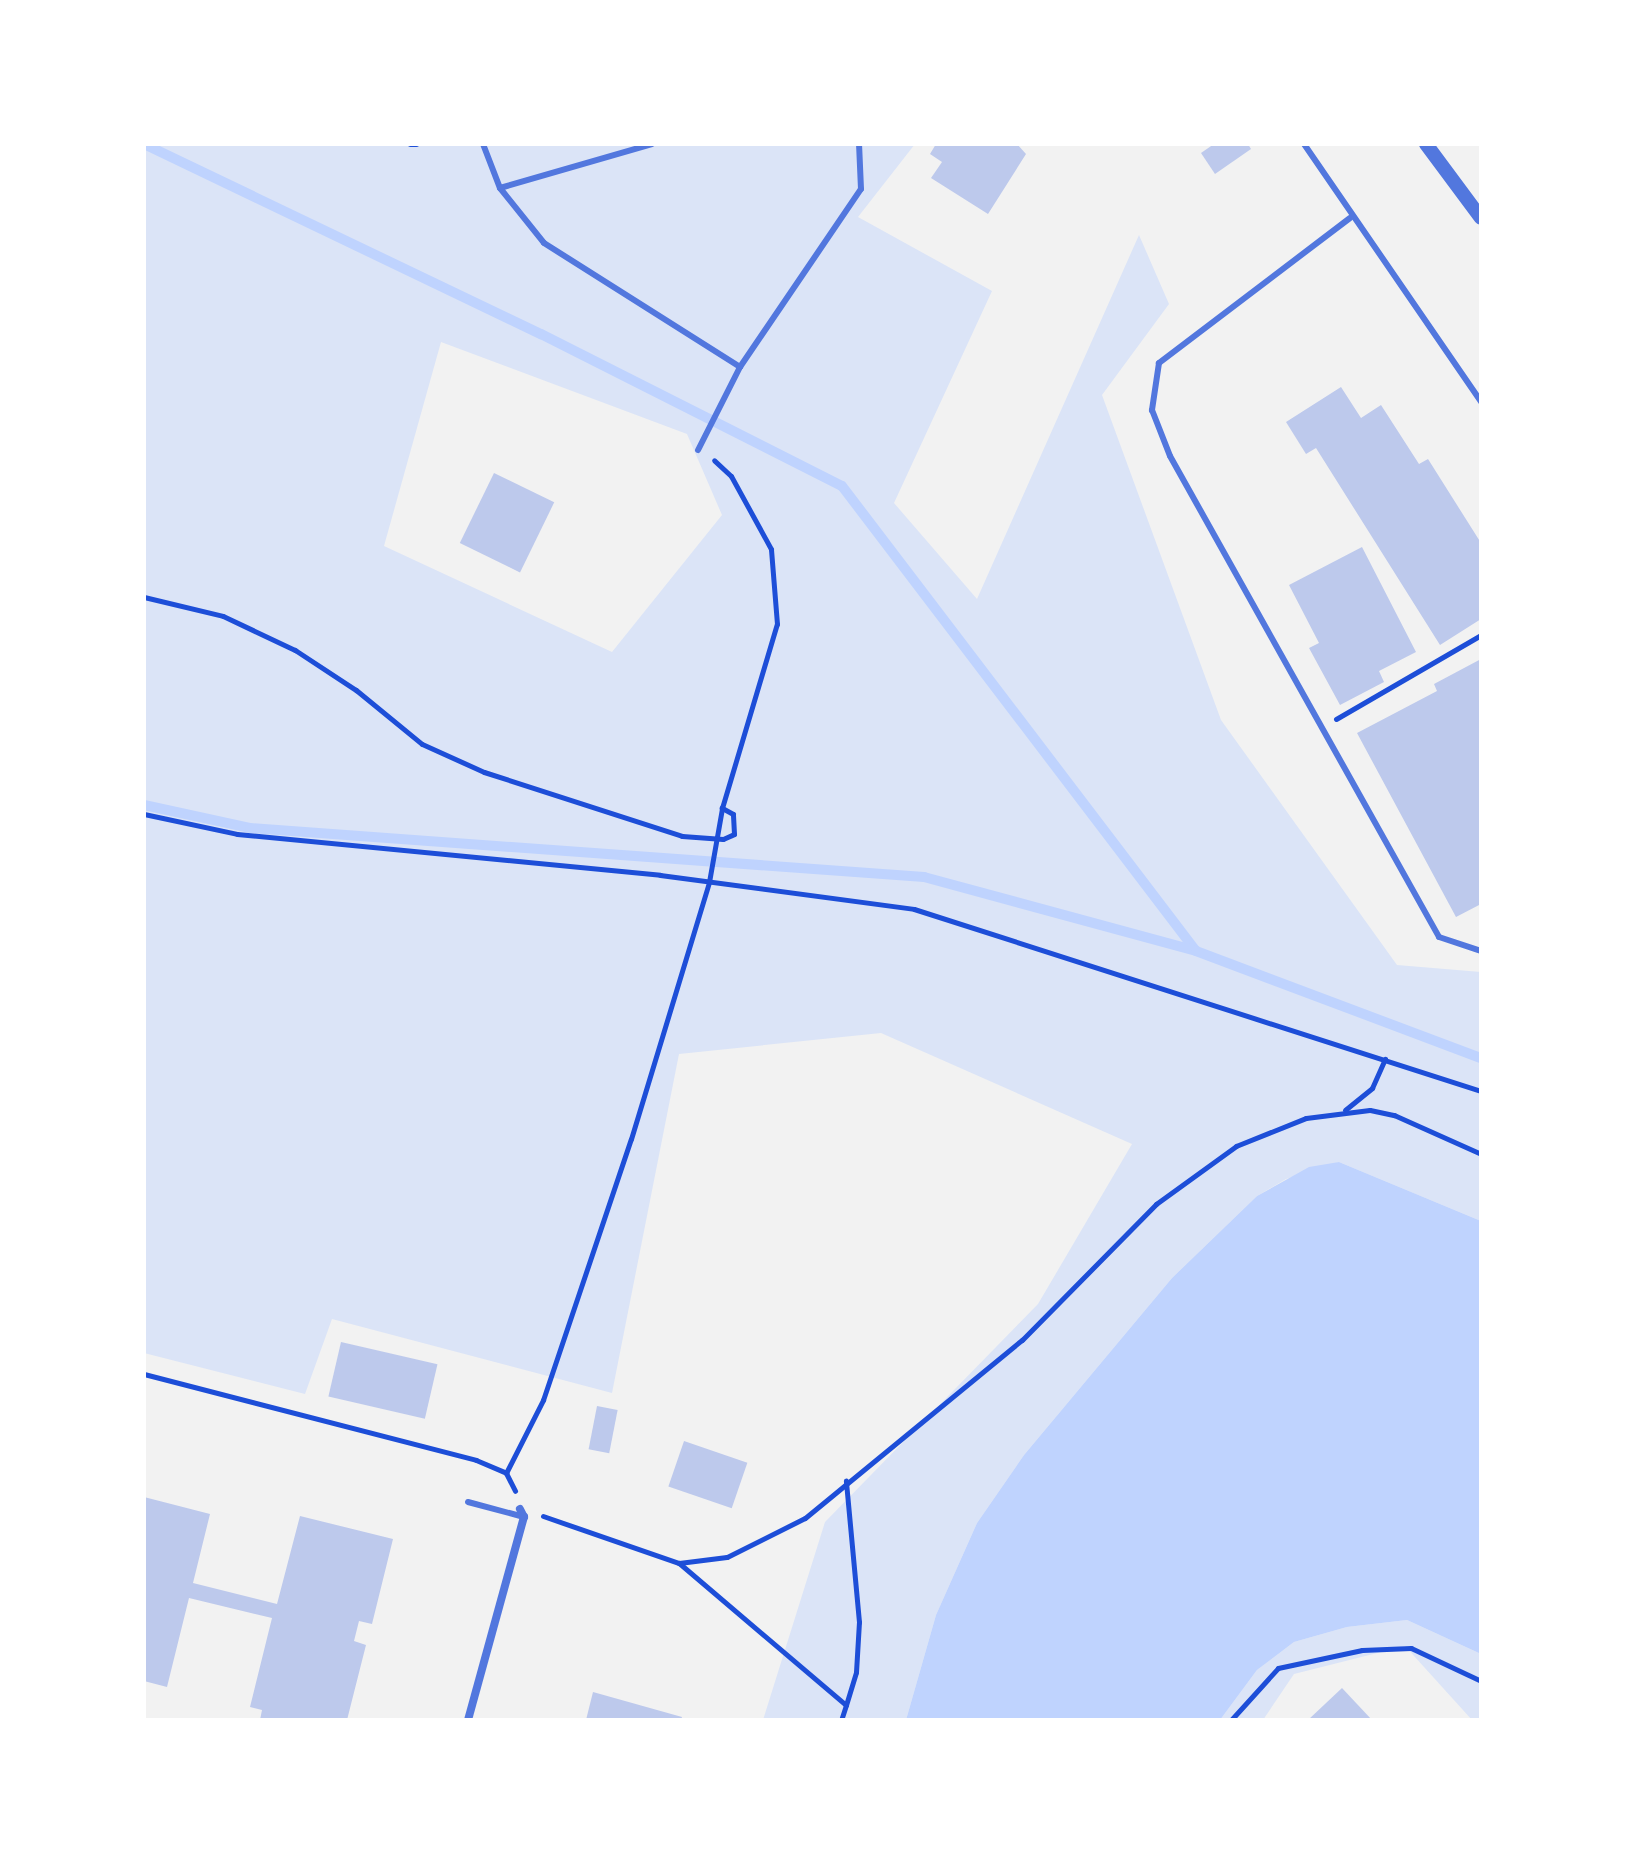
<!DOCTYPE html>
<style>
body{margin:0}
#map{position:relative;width:1625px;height:1864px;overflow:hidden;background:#f2f2f2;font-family:Raleway,sans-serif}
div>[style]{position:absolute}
.green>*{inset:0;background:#dbe4f7}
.water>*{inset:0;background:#bfd3fe}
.stream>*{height:10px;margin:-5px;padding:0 5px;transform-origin:5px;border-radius:5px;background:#bfd3fe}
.building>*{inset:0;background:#bdc9ec;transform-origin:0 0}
.path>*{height:5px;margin:-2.5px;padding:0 2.5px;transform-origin:2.5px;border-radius:2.5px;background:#1d4ed8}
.service>*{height:6px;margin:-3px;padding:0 3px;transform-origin:3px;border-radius:3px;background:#5277de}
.minor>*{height:8px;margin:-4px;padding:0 4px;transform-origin:4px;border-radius:4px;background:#5277de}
.tertiary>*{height:14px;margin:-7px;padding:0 7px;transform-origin:7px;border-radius:7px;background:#5277de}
span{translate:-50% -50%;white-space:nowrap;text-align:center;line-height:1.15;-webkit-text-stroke:8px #fff;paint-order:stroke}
.frame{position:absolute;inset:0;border:146px solid #fff;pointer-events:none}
</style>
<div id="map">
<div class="green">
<i style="clip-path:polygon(evenodd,144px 144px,915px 144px,858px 217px,992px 291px,894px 503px,977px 599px,1139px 235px,1169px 304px,1102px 395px,1221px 720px,1397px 965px,1481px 972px,1481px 1221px,1339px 1162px,1286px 1179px,1257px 1196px,1172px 1278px,1024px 1455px,977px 1523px,936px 1615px,906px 1720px,763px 1720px,825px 1522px,1038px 1304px,1132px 1144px,881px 1033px,679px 1054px,612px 1393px,332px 1319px,305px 1394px,144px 1353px,144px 144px,441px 342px,687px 434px,722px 515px,612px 652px,384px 546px,441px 342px)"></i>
<i style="clip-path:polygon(1407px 1620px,1481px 1654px,1481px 1720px,1472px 1720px,1405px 1646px,1294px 1674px,1263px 1720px,1220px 1720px,1257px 1670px,1294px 1642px,1347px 1627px)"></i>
</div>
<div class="water">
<i style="clip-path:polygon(1339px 1162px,1481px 1221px,1481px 1654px,1407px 1620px,1347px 1627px,1294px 1642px,1257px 1670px,1220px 1720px,906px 1720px,936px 1615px,977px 1523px,1024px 1455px,1172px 1278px,1257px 1196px,1309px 1167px)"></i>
</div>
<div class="stream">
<i style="left:144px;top:144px;width:440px;rotate:25.6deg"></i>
<i style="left:541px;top:334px;width:337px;rotate:26.8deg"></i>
<i style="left:842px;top:486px;width:584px;rotate:52.72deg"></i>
<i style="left:144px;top:805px;width:108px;rotate:12.2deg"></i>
<i style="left:250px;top:828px;width:676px;rotate:4.16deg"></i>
<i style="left:924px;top:877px;width:282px;rotate:15.2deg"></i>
<i style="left:1196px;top:951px;width:304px;rotate:20.6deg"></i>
</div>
<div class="building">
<i style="clip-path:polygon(936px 144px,1017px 144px,1026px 154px,988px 214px,931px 178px,942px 162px,930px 154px)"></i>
<i style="clip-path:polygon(1214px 144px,1248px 144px,1251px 149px,1215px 174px,1201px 153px)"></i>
<i style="clip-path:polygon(1341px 387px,1361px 418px,1381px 405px,1419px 464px,1428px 459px,1481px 543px,1481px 619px,1440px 645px,1316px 448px,1306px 454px,1286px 422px)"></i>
<i style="left:494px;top:473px;width:67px;height:78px;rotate:26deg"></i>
<i style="clip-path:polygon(1362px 547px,1416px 652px,1379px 671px,1384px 682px,1340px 705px,1309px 648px,1319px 643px,1289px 585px)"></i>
<i style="clip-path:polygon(1481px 659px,1481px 904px,1456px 917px,1357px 733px,1437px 691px,1434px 684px)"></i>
<i style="left:341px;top:1342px;width:99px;height:56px;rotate:13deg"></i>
<i style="left:597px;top:1406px;width:21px;height:44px;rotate:11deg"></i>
<i style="left:684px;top:1441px;width:67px;height:48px;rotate:19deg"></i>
<i style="clip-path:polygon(144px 1497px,210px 1514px,193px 1583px,277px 1604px,300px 1516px,393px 1539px,372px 1624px,359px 1621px,354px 1641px,366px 1645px,347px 1720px,260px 1720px,262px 1710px,250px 1707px,272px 1618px,189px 1598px,167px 1687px,144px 1681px)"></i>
<i style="clip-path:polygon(1342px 1688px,1372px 1720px,1308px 1720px)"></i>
<i style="clip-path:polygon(593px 1692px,682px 1717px,681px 1720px,586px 1720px)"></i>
</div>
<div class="path">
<i style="left:410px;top:144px;width:6px"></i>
<i style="left:144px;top:597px;width:81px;rotate:13.5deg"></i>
<i style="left:223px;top:616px;width:80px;rotate:25.3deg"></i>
<i style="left:295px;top:650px;width:73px;rotate:33.3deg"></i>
<i style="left:356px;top:690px;width:85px;rotate:39.3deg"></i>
<i style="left:422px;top:744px;width:68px;rotate:24.3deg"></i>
<i style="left:484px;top:772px;width:208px;rotate:17.9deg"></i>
<i style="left:682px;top:836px;width:41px;rotate:4.2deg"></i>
<i style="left:723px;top:839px;width:12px;rotate:-24deg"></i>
<i style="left:734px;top:834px;width:20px;rotate:-93deg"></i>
<i style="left:733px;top:814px;width:13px;rotate:-151deg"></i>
<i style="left:1336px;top:719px;width:168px;rotate:-30.1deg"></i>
<i style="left:144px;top:814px;width:95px;rotate:12.1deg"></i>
<i style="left:237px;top:834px;width:425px;rotate:5.5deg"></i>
<i style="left:660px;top:875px;width:256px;rotate:7.6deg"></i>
<i style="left:914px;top:909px;width:595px;rotate:17.8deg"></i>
<i style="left:1345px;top:1110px;width:35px;rotate:-39deg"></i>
<i style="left:1372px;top:1088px;width:32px;rotate:-66deg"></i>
<i style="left:144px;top:1374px;width:343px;rotate:14.5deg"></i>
<i style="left:476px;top:1460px;width:33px;rotate:23deg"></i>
<i style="left:506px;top:1473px;width:20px;rotate:63deg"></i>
<i style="left:506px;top:1473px;width:82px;rotate:-63.1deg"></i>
<i style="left:543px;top:1400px;width:275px;rotate:-71.4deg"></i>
<i style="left:631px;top:1139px;width:269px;rotate:-73.1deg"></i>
<i style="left:709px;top:882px;width:75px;rotate:-80deg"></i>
<i style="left:722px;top:808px;width:192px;rotate:-73.4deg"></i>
<i style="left:777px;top:624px;width:75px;rotate:-94.6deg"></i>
<i style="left:771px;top:549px;width:83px;rotate:-118.7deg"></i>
<i style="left:731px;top:476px;width:23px;rotate:-137deg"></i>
<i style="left:543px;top:1516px;width:144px;rotate:19.1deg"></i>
<i style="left:679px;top:1563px;width:48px;rotate:-7.1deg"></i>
<i style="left:727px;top:1557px;width:87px;rotate:-26.6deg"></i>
<i style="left:805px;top:1518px;width:281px;rotate:-39.4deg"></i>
<i style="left:1022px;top:1340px;width:191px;rotate:-45.4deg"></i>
<i style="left:1156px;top:1204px;width:99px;rotate:-35.9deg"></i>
<i style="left:1236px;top:1146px;width:75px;rotate:-21.8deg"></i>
<i style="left:1306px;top:1118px;width:64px;rotate:-7.1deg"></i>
<i style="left:1370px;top:1110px;width:25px;rotate:12deg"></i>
<i style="left:1394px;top:1115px;width:95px;rotate:24.1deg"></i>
<i style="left:679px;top:1563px;width:219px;rotate:40.4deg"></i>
<i style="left:846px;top:1705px;width:16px;rotate:108deg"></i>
<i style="left:846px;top:1705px;width:34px;rotate:-73deg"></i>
<i style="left:856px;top:1672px;width:50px;rotate:-86.6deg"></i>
<i style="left:859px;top:1622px;width:142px;rotate:-95.3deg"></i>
<i style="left:1231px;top:1720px;width:70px;rotate:-47.9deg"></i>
<i style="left:1278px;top:1668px;width:86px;rotate:-12.1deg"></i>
<i style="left:1362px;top:1650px;width:49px;rotate:-2.3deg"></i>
<i style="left:1411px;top:1648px;width:77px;rotate:25.2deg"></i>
</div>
<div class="service">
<i style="left:483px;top:144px;width:47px;rotate:68.9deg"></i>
<i style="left:500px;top:188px;width:158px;rotate:-16.1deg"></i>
<i style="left:1304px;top:144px;width:313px;rotate:55.5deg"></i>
<i style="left:500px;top:188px;width:70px;rotate:51.3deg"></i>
<i style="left:544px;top:243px;width:232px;rotate:32.3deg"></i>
<i style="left:740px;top:367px;width:93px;rotate:116.8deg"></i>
<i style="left:1350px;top:218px;width:240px;rotate:142.8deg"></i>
<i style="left:1159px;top:363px;width:48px;rotate:98.5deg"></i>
<i style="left:1152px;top:410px;width:49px;rotate:68.6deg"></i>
<i style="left:1170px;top:456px;width:551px;rotate:60.78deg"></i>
<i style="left:1439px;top:937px;width:44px;rotate:18.4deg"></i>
<i style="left:740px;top:367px;width:215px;rotate:-55.8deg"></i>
<i style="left:861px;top:189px;width:45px;rotate:-92.5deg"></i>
<i style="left:468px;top:1502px;width:58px;rotate:15deg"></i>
</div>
<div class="minor">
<i style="left:468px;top:1720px;width:211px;rotate:-74.6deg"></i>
<i style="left:524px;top:1517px;width:9px;rotate:-117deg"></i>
</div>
<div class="tertiary">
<i style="left:1426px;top:144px;width:92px;rotate:53.4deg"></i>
</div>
<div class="frame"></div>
</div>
